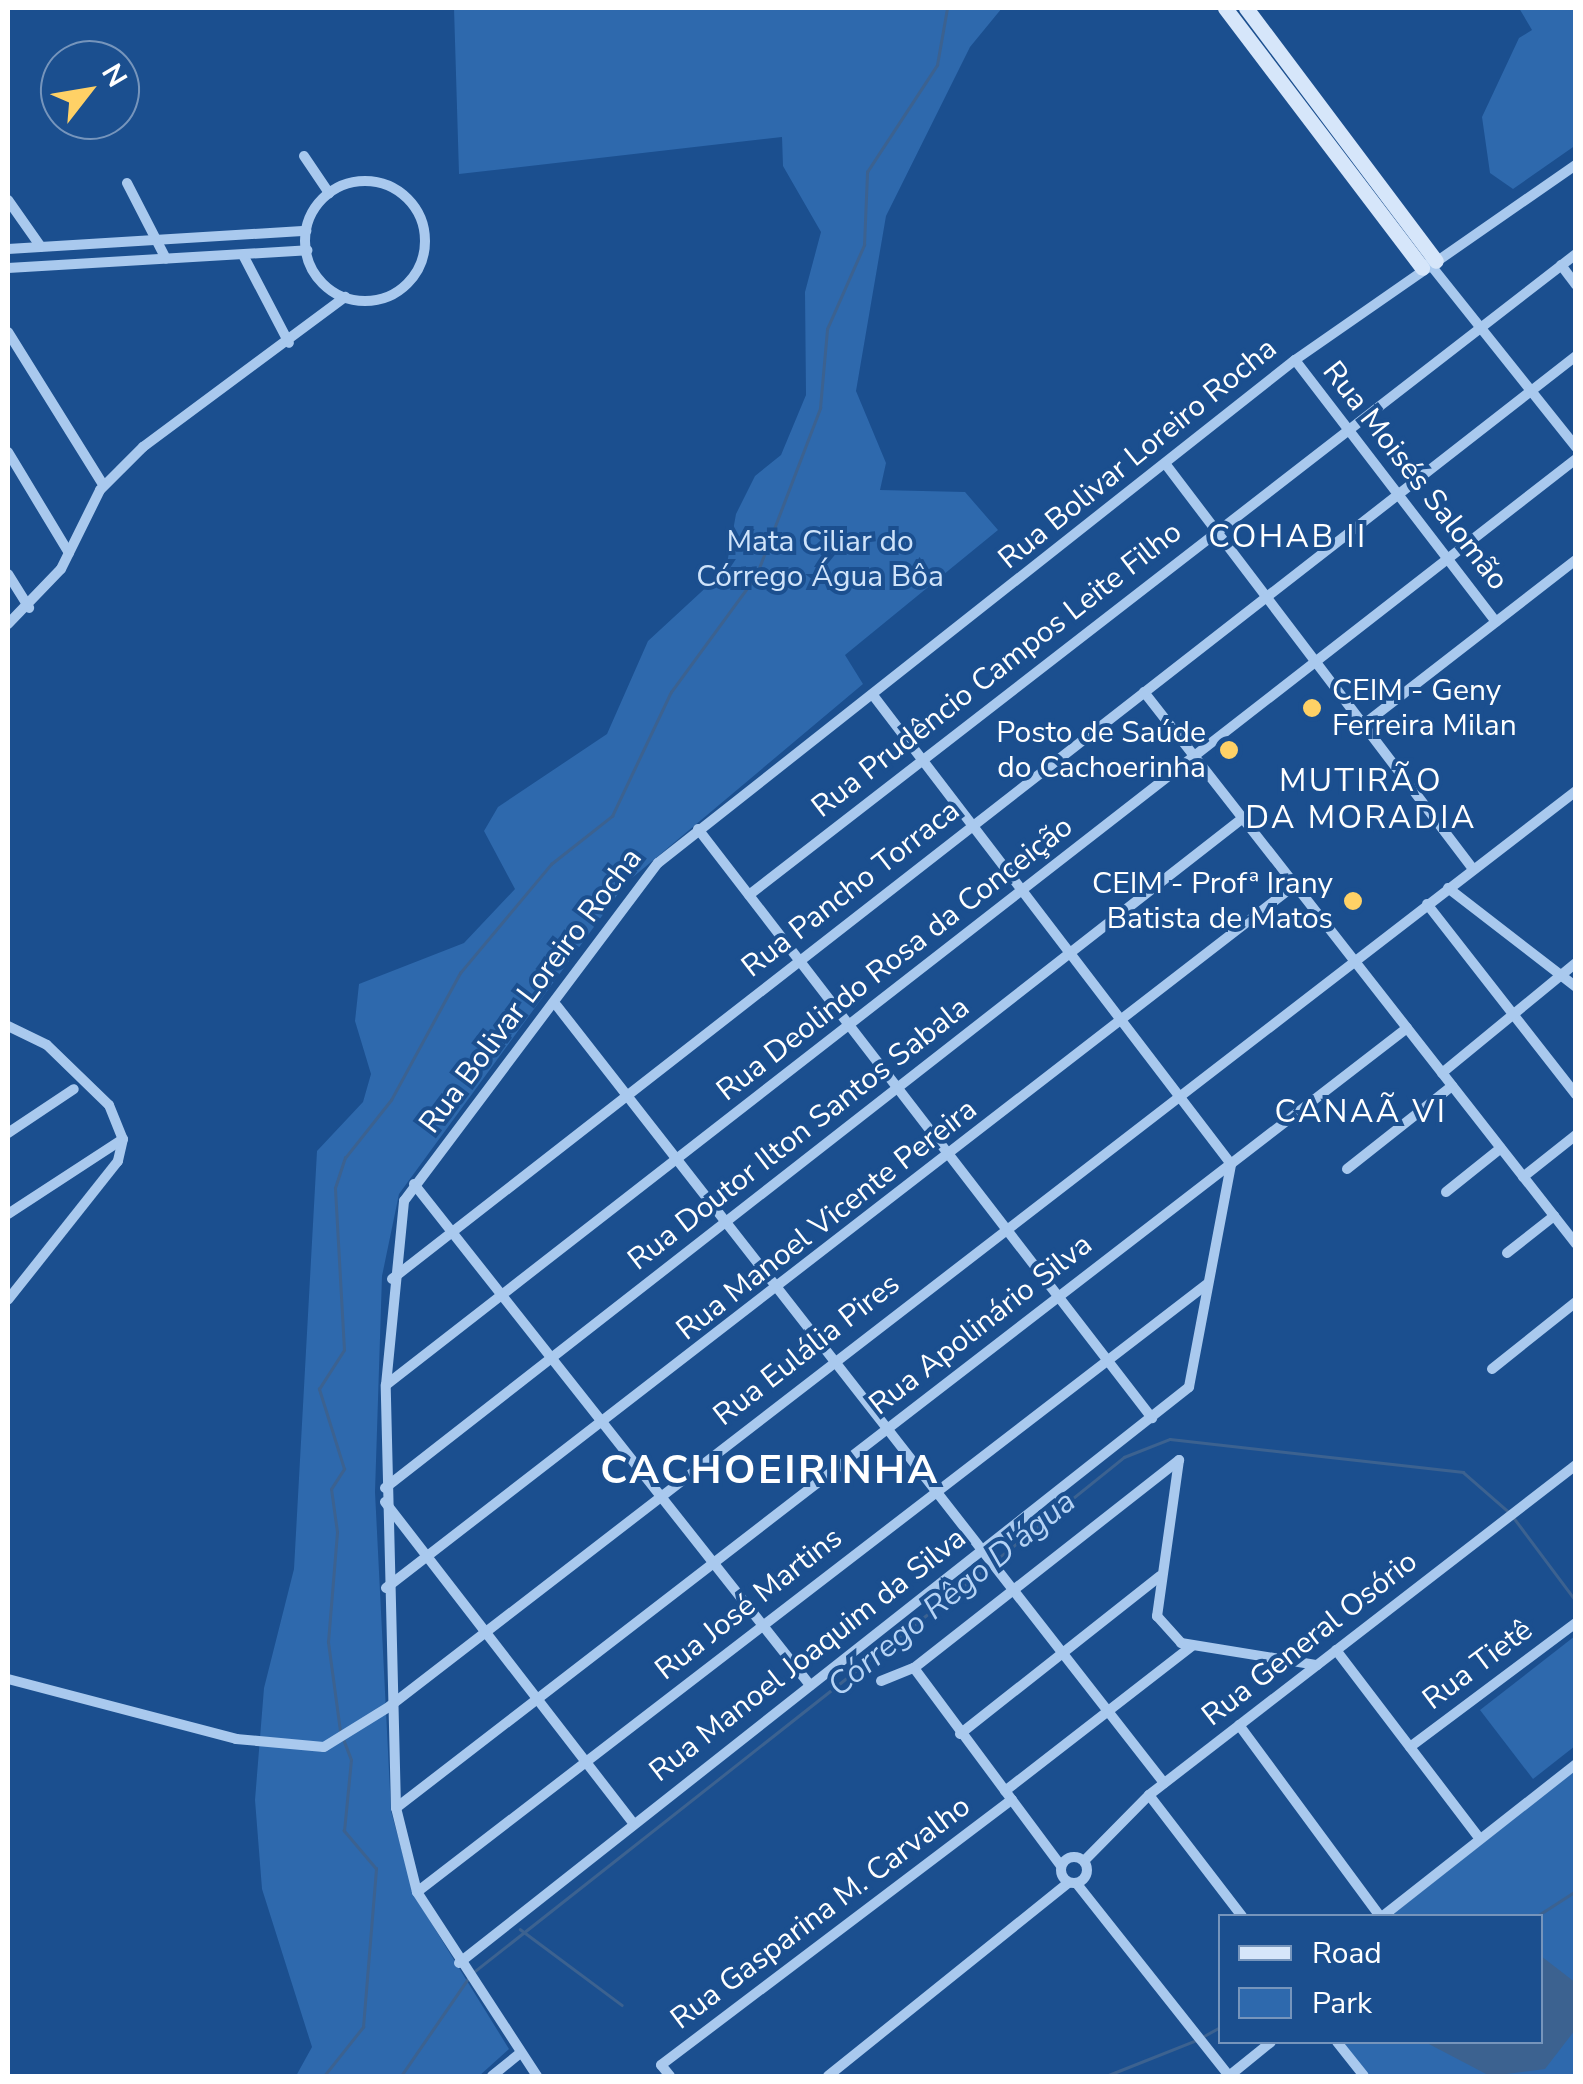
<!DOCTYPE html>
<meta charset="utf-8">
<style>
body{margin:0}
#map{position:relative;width:1583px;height:2084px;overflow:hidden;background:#1b4f8f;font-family:"Nunito Sans",sans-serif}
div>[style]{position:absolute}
.green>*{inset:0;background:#2e69ad}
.water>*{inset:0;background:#3c6290}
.stream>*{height:2.5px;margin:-1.25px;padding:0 1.25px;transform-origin:1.25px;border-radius:1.25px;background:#3c6290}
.street>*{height:10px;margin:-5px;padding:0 5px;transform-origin:5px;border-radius:5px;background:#a9c9ee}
.street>.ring{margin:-5px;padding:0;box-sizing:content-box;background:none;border:10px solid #a9c9ee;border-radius:50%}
.secondary>*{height:15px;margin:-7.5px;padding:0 7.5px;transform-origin:7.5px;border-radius:7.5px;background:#d6e6fa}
.dots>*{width:28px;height:28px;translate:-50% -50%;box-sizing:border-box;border:5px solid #1b4f8f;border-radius:50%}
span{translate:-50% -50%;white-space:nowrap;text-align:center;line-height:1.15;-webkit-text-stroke:8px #1b4f8f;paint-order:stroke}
.street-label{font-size:30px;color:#fff}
.park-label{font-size:30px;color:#cfe3fa}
.poi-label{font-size:30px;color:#fff}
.left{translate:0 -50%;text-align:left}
.right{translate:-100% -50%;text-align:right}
.neighbourhood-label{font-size:32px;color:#fff;letter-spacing:2.5px}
.water-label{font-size:32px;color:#b5d3f5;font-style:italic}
.district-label{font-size:40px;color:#fff;font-weight:700;letter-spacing:2.5px}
.frame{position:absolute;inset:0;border:10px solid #fff;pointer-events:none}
.legend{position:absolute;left:1218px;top:1914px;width:325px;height:130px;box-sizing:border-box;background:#1b4f8f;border:2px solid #7695bc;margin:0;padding:12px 18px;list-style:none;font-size:30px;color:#fff}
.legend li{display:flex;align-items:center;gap:20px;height:50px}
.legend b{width:50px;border:2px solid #7695bc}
.north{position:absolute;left:40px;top:40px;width:100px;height:100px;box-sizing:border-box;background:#1b4f8f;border:2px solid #7695bc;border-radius:50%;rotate:59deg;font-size:28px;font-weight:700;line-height:40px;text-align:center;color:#fff}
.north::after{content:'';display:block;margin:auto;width:35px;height:45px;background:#ffd166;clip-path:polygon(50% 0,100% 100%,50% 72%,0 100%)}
</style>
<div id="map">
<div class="green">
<i style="clip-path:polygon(454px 8px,1002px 8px,970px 47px,886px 216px,856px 391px,886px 463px,880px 490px,965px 492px,998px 530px,845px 655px,863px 684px,626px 883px,399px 1194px,382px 1276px,375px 1492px,391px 1811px,414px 1895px,509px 2049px,479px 2076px,296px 2076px,312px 2047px,262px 1889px,255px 1800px,264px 1688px,294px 1569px,317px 1151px,363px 1102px,371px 1074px,355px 1021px,359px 984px,464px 943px,515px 889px,484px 831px,498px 807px,607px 734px,648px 641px,726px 569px,736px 514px,755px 476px,781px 455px,806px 395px,805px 292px,821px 232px,783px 166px,782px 137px,459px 174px)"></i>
<i style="clip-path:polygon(1519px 8px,1575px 8px,1576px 145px,1513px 189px,1490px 173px,1482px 117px,1519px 38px,1532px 30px)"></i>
<i style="clip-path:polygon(1575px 1636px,1575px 1746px,1533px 1779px,1480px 1710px)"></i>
<i style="clip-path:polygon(1575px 1770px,1575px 2076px,1368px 2076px,1340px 2042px,1540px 2042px,1540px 1916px,1391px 1916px)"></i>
</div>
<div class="water">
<i style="clip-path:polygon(1541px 1956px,1576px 1983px,1575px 2030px,1545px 2069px,1490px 2076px,1425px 2042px,1540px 2042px)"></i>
</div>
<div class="stream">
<i style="left:1514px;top:1518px;width:104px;rotate:53.2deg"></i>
<i style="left:996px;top:1560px;width:164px;rotate:-38.8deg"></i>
<i style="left:1124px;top:1457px;width:49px;rotate:-21.4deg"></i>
<i style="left:1170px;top:1439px;width:295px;rotate:6.4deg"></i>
<i style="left:1463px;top:1472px;width:61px;rotate:41deg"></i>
<i style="left:340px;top:1731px;width:90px;rotate:-97.7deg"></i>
<i style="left:328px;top:1642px;width:110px;rotate:-85.3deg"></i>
<i style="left:337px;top:1532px;width:43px;rotate:-97.9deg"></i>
<i style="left:331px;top:1489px;width:24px;rotate:-57deg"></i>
<i style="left:344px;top:1469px;width:84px;rotate:-107.4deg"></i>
<i style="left:319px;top:1389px;width:46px;rotate:-57.3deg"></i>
<i style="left:344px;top:1350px;width:162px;rotate:-93.2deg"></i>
<i style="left:335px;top:1188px;width:32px;rotate:-72deg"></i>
<i style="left:345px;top:1158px;width:74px;rotate:-51.6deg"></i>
<i style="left:391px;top:1100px;width:145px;rotate:-61.5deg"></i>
<i style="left:460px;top:973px;width:142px;rotate:-50.1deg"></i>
<i style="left:551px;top:864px;width:78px;rotate:-38.2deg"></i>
<i style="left:612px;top:816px;width:137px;rotate:-64.6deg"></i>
<i style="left:671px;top:692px;width:144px;rotate:-53.8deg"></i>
<i style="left:756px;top:576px;width:180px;rotate:-69.1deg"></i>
<i style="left:820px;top:408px;width:79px;rotate:-84.9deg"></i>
<i style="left:827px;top:329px;width:92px;rotate:-66.2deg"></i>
<i style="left:864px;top:245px;width:73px;rotate:-87.6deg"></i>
<i style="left:867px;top:172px;width:128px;rotate:-56.8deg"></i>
<i style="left:937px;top:65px;width:58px;rotate:-80deg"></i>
<i style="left:1537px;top:1916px;width:46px;rotate:-32.7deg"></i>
<i style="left:520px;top:1929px;width:127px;rotate:36.7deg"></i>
<i style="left:475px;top:1971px;width:656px;rotate:-38.25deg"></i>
<i style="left:1204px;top:2036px;width:18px;rotate:-29deg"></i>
<i style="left:324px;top:2076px;width:63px;rotate:-51.5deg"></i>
<i style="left:363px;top:2027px;width:159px;rotate:-85.3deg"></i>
<i style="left:376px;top:1869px;width:50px;rotate:-130.1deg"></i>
<i style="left:344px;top:1831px;width:71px;rotate:-84.4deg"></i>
<i style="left:351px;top:1760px;width:22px;rotate:-111deg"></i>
<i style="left:401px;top:2076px;width:120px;rotate:-55.5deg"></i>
<i style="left:1106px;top:2076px;width:98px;rotate:-21.6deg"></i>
</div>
<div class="street">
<i style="left:304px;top:156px;width:45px;rotate:56deg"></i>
<i class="ring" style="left:305px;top:181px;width:110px;height:110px"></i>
<i style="left:127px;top:183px;width:85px;rotate:62.8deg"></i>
<i style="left:8px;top:200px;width:57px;rotate:54.9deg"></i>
<i style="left:8px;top:249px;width:299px;rotate:-3.5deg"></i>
<i style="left:243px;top:255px;width:99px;rotate:62.4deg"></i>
<i style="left:1429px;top:263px;width:236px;rotate:51.4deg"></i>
<i style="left:1561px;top:265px;width:25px;rotate:53deg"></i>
<i style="left:8px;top:268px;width:300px;rotate:-3.4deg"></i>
<i style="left:8px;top:332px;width:181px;rotate:58.1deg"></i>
<i style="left:1295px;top:360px;width:330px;rotate:52.5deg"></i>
<i style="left:8px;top:452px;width:118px;rotate:58.9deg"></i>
<i style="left:1167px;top:466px;width:506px;rotate:52.79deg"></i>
<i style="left:8px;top:574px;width:40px;rotate:58deg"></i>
<i style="left:8px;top:624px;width:76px;rotate:-46.1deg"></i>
<i style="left:61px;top:569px;width:88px;rotate:-63.7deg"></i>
<i style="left:100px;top:490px;width:61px;rotate:-45deg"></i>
<i style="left:143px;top:447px;width:252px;rotate:-36.6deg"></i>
<i style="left:1144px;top:692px;width:701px;rotate:51.95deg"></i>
<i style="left:1363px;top:725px;width:269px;rotate:-37.8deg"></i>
<i style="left:698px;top:829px;width:744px;rotate:52.38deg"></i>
<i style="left:1448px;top:888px;width:162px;rotate:37.7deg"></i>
<i style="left:749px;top:895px;width:1046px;rotate:-37.78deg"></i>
<i style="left:1427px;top:904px;width:242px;rotate:52deg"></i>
<i style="left:557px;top:1006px;width:986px;rotate:52deg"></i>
<i style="left:8px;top:1026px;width:43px;rotate:26deg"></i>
<i style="left:47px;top:1045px;width:86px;rotate:44.1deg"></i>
<i style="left:109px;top:1105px;width:37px;rotate:68deg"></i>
<i style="left:123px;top:1139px;width:23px;rotate:103deg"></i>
<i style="left:118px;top:1161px;width:177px;rotate:128.4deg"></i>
<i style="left:1442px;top:1073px;width:173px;rotate:-39.4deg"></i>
<i style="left:8px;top:1133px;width:79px;rotate:-33.7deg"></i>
<i style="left:1347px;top:1169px;width:134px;rotate:-38.3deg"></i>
<i style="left:1523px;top:1177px;width:68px;rotate:-38.4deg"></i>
<i style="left:414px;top:1184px;width:639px;rotate:51.68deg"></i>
<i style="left:1446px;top:1192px;width:70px;rotate:-38.7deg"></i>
<i style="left:8px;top:1214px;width:137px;rotate:-33.1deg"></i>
<i style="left:1507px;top:1253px;width:60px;rotate:-38.2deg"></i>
<i style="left:392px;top:1279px;width:1501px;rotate:-37.94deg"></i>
<i style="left:1492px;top:1369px;width:107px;rotate:-38.6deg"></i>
<i style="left:386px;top:1385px;width:1508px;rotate:-37.89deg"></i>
<i style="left:1179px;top:1460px;width:158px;rotate:98deg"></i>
<i style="left:1157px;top:1616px;width:36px;rotate:48deg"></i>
<i style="left:1181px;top:1643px;width:138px;rotate:9.2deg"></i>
<i style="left:385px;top:1488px;width:1089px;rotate:-37.99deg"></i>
<i style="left:385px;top:1502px;width:407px;rotate:52.3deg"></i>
<i style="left:386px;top:1588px;width:1149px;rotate:-37.72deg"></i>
<i style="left:1336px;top:1650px;width:233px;rotate:52.7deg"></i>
<i style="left:914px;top:1668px;width:337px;rotate:-38.1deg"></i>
<i style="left:914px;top:1668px;width:247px;rotate:53.4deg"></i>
<i style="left:8px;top:1679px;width:236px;rotate:14.7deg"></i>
<i style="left:236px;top:1739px;width:88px;rotate:5.2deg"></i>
<i style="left:324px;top:1747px;width:78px;rotate:-31.8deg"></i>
<i style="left:390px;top:1706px;width:1498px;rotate:-37.65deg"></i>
<i style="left:881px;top:1681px;width:35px;rotate:-22deg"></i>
<i style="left:1239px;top:1725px;width:237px;rotate:53.6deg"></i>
<i style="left:960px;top:1734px;width:255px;rotate:-38.3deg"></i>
<i style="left:1410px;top:1747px;width:207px;rotate:-36.8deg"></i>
<i style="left:1005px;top:1791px;width:237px;rotate:-37.8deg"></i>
<i style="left:1149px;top:1795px;width:153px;rotate:52.5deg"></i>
<i style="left:396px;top:1808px;width:1277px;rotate:-37.65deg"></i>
<i class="ring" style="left:1061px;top:1857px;width:16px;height:16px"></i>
<i style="left:1084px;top:1861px;width:93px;rotate:-45.4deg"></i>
<i style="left:1149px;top:1795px;width:540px;rotate:-37.7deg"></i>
<i style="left:1077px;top:1884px;width:245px;rotate:51.6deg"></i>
<i style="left:1229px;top:2076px;width:54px;rotate:-39deg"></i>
<i style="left:417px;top:1892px;width:997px;rotate:-37.58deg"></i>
<i style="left:1383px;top:1916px;width:246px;rotate:-38.2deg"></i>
<i style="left:459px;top:1963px;width:930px;rotate:-38.27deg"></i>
<i style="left:1189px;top:1387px;width:227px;rotate:-79.3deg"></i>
<i style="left:1231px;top:1164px;width:591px;rotate:-127.37deg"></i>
<i style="left:1337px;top:2042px;width:43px;rotate:51.5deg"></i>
<i style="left:492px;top:2076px;width:35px;rotate:-39deg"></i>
<i style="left:537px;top:2076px;width:220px;rotate:-123.1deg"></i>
<i style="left:417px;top:1892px;width:87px;rotate:-104deg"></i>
<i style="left:396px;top:1808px;width:423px;rotate:-91.4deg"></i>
<i style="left:386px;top:1385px;width:185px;rotate:-84.4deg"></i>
<i style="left:404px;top:1201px;width:423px;rotate:-53.1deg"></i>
<i style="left:658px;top:863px;width:812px;rotate:-38.3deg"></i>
<i style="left:1295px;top:360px;width:342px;rotate:-34.8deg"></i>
<i style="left:670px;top:2076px;width:14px;rotate:-129deg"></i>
<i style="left:661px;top:2065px;width:440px;rotate:-37.1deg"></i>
<i style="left:828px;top:2076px;width:308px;rotate:-38.8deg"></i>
</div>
<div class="secondary">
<i style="left:1225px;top:8px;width:326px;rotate:52.8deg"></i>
<i style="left:1246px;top:8px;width:316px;rotate:53.1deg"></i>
</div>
<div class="dots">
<i style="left:1312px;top:708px;background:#ffd166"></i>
<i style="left:1229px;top:750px;background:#ffd166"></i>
<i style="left:1353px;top:901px;background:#ffd166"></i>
</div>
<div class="street-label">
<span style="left:1138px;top:454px;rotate:-39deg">Rua Bolivar Loreiro Rocha</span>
<span style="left:1415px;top:476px;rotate:52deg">Rua Moisés Salomão</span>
<span style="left:997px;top:670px;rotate:-38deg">Rua Prudêncio Campos Leite Filho</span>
<span style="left:851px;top:889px;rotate:-38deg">Rua Pancho Torraca</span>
<span style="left:895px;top:959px;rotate:-38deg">Rua Deolindo Rosa da Conceição</span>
<span style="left:531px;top:991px;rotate:-53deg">Rua Bolivar Loreiro Rocha</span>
<span style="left:799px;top:1134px;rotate:-38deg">Rua Doutor Ilton Santos Sabala</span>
<span style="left:827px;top:1220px;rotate:-38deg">Rua Manoel Vicente Pereira</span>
<span style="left:981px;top:1325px;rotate:-38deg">Rua Apolinário Silva</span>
<span style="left:807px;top:1350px;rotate:-38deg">Rua Eulália Pires</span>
<span style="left:749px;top:1604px;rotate:-38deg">Rua José Martins</span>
<span style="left:1310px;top:1639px;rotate:-38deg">Rua General Osório</span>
<span style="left:808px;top:1655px;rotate:-38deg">Rua Manoel Joaquim da Silva</span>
<span style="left:1478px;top:1665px;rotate:-37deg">Rua Tietê</span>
<span style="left:821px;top:1913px;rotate:-37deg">Rua Gasparina M. Carvalho</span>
</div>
<div class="park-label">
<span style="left:820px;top:559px">Mata Ciliar do<br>Córrego Água Bôa</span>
</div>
<div class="poi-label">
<span class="left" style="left:1332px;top:708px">CEIM - Geny<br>Ferreira Milan</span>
<span class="right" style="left:1206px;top:750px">Posto de Saúde<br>do Cachoerinha</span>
<span class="right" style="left:1333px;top:901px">CEIM - Profª Irany<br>Batista de Matos</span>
</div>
<div class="neighbourhood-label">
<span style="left:1288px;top:537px">COHAB II</span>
<span style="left:1361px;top:800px">MUTIRÃO<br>DA MORADIA</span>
<span style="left:1361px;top:1112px">CANAÃ VI</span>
</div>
<div class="water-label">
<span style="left:952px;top:1594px;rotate:-39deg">Córrego Rêgo D'água</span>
</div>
<div class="district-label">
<span style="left:770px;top:1470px">CACHOEIRINHA</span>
</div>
<div class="frame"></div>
<ul class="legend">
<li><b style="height:12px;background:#d6e6fa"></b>Road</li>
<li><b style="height:28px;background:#2e69ad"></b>Park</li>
</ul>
<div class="north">N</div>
</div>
